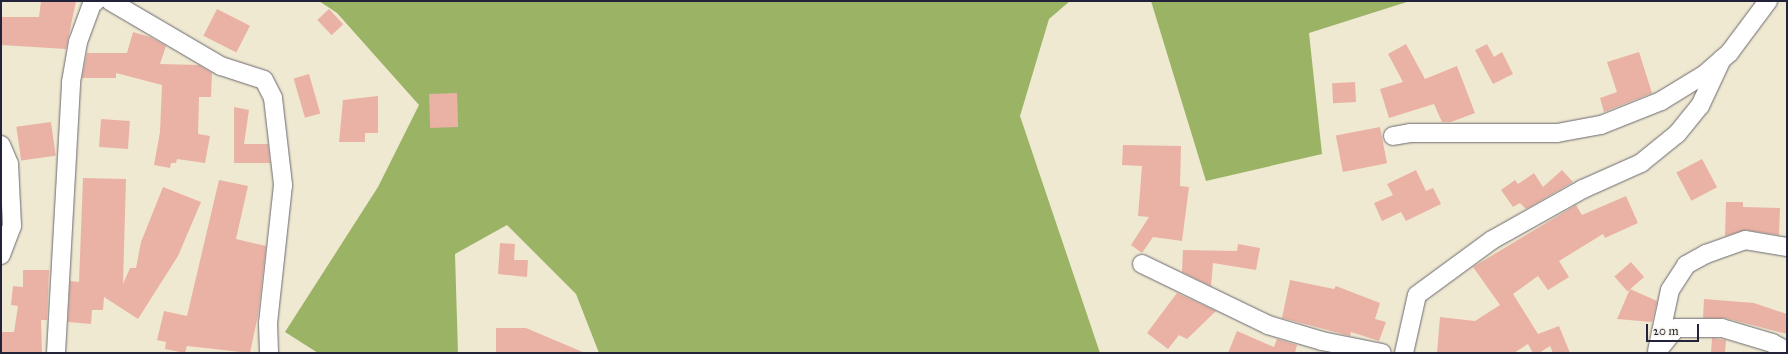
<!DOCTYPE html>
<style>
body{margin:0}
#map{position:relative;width:1788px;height:354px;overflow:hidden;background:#f0e9d1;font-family:"IM FELL Great Primer",serif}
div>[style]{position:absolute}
.forest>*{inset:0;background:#9ab365}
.building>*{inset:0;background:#eab2a5;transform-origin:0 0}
.roads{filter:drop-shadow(0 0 1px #6a6870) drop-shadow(0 0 1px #6a6870)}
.minor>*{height:18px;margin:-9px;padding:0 9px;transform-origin:9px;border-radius:9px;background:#fff}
span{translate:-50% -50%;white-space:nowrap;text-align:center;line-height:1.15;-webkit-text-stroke:3px #f7f3e8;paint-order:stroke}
.frame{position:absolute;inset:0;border:2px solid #22223b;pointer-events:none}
.scale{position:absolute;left:1646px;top:324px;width:53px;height:18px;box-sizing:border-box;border:2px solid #22223b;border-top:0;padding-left:5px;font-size:12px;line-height:14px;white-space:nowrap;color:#22223b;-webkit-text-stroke:3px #f7f3e8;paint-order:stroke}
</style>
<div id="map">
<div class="forest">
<i style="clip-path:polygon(319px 1px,1070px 1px,1049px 19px,1020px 116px,1100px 353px,599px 353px,576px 294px,507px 225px,455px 254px,458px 353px,318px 353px,285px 332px,378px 187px,419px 105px,337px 13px)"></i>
<i style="clip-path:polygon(1151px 1px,1410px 1px,1309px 33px,1322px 154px,1206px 181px)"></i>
</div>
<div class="building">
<i style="clip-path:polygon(41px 1px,76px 1px,66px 49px,1px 45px,1px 17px,39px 17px)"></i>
<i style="left:217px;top:9px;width:37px;height:30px;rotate:27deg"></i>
<i style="left:329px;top:9px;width:21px;height:16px;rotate:47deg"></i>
<i style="clip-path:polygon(133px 32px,150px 37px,166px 46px,160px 64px,199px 65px,212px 73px,211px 97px,199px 97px,198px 134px,210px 136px,205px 163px,177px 159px,176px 163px,171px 163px,170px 168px,154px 165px,160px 132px,162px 85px,116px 73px,116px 78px,82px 78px,87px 53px,127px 53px)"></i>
<i style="clip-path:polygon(1406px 44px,1425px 79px,1457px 66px,1475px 113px,1451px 122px,1442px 122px,1434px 104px,1389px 118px,1380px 89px,1403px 82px,1388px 54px)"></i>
<i style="clip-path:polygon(1487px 44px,1494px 57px,1502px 52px,1513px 74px,1493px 84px,1475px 50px)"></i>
<i style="clip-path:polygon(1639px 52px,1652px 93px,1604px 112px,1600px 98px,1617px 92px,1607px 62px)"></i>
<i style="left:309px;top:74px;width:41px;height:16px;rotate:74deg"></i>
<i style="left:1355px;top:82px;width:20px;height:23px;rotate:87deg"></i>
<i style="left:457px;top:93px;width:34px;height:28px;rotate:88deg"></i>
<i style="clip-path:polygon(378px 96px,378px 133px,365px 133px,365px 142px,339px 142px,343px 100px)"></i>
<i style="clip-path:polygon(234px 107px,249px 110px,244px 144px,268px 144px,270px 163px,234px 163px)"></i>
<i style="left:101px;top:119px;width:29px;height:28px;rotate:4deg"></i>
<i style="left:51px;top:122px;width:34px;height:35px;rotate:82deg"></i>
<i style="left:1380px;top:127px;width:37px;height:45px;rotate:79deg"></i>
<i style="clip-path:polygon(1123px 145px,1181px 146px,1180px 186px,1189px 187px,1182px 241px,1153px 237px,1142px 253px,1131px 245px,1149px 217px,1138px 216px,1142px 166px,1122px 165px)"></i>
<i style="left:1702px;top:159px;width:32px;height:29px;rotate:62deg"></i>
<i style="clip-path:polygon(1416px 170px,1426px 191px,1433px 188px,1441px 204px,1406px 221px,1401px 212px,1382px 221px,1374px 203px,1393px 195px,1387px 184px)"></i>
<i style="clip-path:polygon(1562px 170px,1573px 182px,1526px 209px,1520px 203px,1513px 207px,1501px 190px,1515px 180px,1518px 184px,1534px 173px,1543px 187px)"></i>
<i style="clip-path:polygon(83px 178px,126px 179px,123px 284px,130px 268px,136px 268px,141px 242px,163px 187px,201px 202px,178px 256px,138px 319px,104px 297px,103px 310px,92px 310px,91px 324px,68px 322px,70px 281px,79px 282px)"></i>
<i style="clip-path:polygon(219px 180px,248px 186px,236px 239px,266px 246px,258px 315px,250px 353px,187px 346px,185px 353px,165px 349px,166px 342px,157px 340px,164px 311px,187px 316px)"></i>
<i style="clip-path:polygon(1626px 196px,1638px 223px,1605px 238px,1603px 234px,1559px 261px,1569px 277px,1548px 290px,1538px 276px,1513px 294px,1538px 334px,1559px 326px,1570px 353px,1553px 353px,1550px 346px,1539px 353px,1533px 353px,1528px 344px,1514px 353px,1437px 353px,1440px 317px,1475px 321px,1500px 305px,1473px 267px,1576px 205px,1582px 215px)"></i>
<i style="clip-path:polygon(1726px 202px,1743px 202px,1743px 207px,1780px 208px,1779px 235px,1746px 230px,1725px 236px)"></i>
<i style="clip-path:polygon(500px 243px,515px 244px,514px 260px,528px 260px,527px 277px,498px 274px)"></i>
<i style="clip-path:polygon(1238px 244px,1260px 248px,1256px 270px,1213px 263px,1211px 286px,1182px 272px,1183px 250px,1237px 251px)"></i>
<i style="left:1631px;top:262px;width:20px;height:22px;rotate:49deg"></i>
<i style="clip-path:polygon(23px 270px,49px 270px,47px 320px,41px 320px,42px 353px,1px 353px,1px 332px,14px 332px,18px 306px,11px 305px,13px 286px,23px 287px)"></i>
<i style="clip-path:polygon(1290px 280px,1334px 289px,1336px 286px,1380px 303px,1375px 319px,1386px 322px,1379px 341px,1351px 332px,1350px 336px,1282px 318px)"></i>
<i style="clip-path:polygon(1630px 289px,1657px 301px,1652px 322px,1617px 319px)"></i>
<i style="clip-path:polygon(1177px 293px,1216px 311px,1187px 339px,1179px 335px,1168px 349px,1147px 333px)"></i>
<i style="clip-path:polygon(1704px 299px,1754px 303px,1787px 314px,1787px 334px,1725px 318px,1703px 318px)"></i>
<i style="clip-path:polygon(496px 328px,526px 328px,585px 353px,496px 353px)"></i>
<i style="clip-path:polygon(1237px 331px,1274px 347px,1277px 339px,1297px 345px,1295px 353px,1228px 353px)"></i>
<i style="clip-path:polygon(1712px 338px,1726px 340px,1725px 353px,1711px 353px)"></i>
</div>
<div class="roads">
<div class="minor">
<i style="left:110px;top:1px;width:129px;rotate:30.4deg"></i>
<i style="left:221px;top:66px;width:45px;rotate:18deg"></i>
<i style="left:264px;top:80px;width:20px;rotate:63deg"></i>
<i style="left:273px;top:98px;width:88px;rotate:83.4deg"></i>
<i style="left:283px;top:185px;width:139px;rotate:96.2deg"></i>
<i style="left:268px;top:323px;width:30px;rotate:88deg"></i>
<i style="left:1393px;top:136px;width:17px;rotate:-10deg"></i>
<i style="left:1410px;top:133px;width:147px"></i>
<i style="left:1557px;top:133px;width:45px;rotate:-10.3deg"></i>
<i style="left:1601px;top:125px;width:65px;rotate:-21.8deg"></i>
<i style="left:1661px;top:101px;width:52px;rotate:-31.5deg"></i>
<i style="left:1705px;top:74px;width:33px;rotate:-41deg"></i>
<i style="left:1730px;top:52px;width:64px;rotate:-53.3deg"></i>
<i style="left:1px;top:145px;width:21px;rotate:67deg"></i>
<i style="left:9px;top:164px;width:62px;rotate:87.2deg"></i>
<i style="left:12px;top:226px;width:31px;rotate:111deg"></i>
<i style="left:1142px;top:264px;width:140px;rotate:25.8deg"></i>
<i style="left:1268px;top:325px;width:56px;rotate:16.5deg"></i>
<i style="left:1322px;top:341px;width:61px;rotate:11.3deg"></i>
<i style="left:1659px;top:349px;width:27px;rotate:-51deg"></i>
<i style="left:1676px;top:328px;width:46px"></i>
<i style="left:1722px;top:328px;width:52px;rotate:16.7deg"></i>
<i style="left:1772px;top:343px;width:17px;rotate:28deg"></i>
<i style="left:1657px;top:351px;width:62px;rotate:-78deg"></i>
<i style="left:1670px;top:290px;width:30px;rotate:-57deg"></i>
<i style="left:1686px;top:265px;width:23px;rotate:-29deg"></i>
<i style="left:1706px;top:254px;width:41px;rotate:-19.7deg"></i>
<i style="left:1745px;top:240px;width:43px;rotate:9.5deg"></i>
<i style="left:56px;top:353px;width:271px;rotate:-86.8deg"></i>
<i style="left:71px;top:82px;width:41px;rotate:-80.1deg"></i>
<i style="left:78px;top:42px;width:40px;rotate:-69.8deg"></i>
<i style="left:92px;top:4px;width:5px;rotate:-37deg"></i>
<i style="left:1404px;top:353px;width:59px;rotate:-77.4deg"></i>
<i style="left:1417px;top:295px;width:93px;rotate:-36.3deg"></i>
<i style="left:1492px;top:240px;width:104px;rotate:-29.3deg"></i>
<i style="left:1583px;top:189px;width:64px;rotate:-24.1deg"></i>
<i style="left:1641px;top:163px;width:46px;rotate:-38.9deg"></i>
<i style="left:1677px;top:134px;width:36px;rotate:-51deg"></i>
<i style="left:1700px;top:106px;width:52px;rotate:-64.9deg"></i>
</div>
</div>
<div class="frame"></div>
<div class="scale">20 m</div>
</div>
